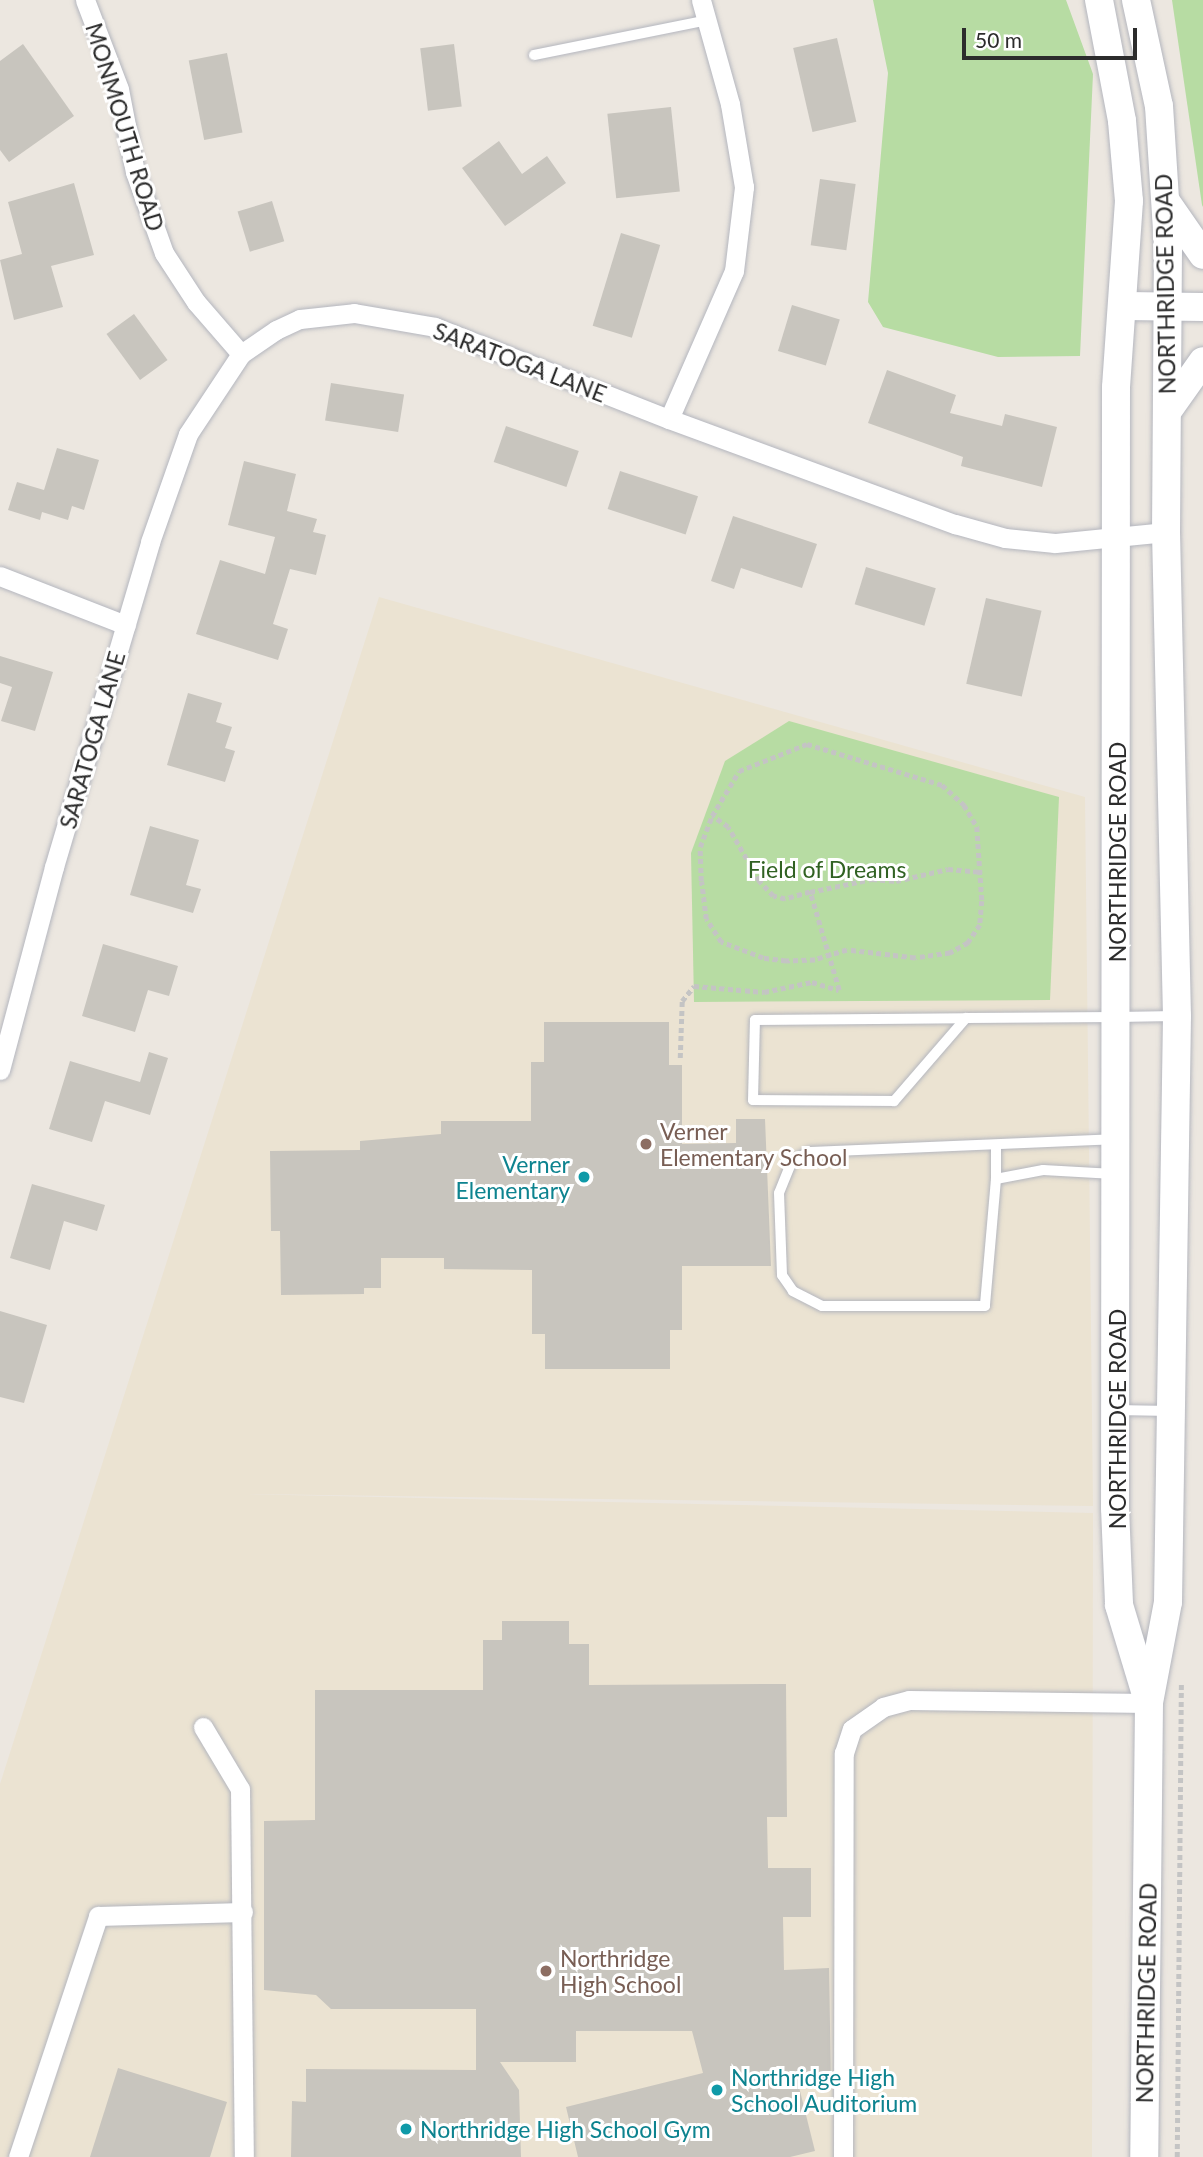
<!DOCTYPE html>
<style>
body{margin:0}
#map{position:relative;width:1203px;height:2157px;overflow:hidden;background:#ece7e0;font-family:Lato,sans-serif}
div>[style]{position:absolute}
.education>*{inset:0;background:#ebe3d2}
.green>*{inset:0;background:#b7dca3}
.building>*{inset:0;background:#c8c5be;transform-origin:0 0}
.path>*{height:4.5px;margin-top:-2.25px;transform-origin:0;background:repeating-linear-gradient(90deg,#c4c4c4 0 5px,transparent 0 8.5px)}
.roads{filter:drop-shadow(0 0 2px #b4b6be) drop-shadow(0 0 2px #b4b6be)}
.lane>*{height:10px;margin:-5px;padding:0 5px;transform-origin:5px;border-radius:5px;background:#fff}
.street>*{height:19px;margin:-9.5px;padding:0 9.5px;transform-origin:9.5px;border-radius:9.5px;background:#fff}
.secondary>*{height:28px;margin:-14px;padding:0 14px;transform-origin:14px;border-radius:14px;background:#fff}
.dots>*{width:19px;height:19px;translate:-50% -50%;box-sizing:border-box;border:4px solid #fff;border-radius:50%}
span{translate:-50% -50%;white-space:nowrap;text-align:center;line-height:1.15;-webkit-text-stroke:6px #fff;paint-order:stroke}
.street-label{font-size:23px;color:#2c2c2c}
.park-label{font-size:23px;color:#316223}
.education-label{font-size:23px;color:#785e54}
.left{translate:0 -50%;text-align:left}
.culture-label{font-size:23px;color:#0d838f}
.right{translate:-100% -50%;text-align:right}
.scale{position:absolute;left:962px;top:28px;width:175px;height:32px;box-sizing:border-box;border:4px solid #2c2c2c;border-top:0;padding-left:9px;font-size:21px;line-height:24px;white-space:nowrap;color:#2c2c2c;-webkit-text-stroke:5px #fff;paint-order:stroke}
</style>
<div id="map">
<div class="education">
<i style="clip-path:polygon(379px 597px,1085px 797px,1093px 1506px,248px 1494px,1093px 1513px,1092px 2157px,0 2157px,0 1784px)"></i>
</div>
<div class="green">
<i style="clip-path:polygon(873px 0,1066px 0,1093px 74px,1080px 356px,998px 357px,883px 327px,868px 302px,888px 73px)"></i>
<i style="clip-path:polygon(1172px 0,1203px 0,1203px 207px,1202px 205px)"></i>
<i style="clip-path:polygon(789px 721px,1059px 797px,1050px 1000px,694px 1002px,691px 853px,725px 761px)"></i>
</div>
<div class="building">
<i style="left:837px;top:38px;width:86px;height:45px;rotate:77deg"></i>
<i style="clip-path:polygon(23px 44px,74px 116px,9px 162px,0 150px,0 61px)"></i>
<i style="left:454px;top:44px;width:63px;height:34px;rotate:83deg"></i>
<i style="left:227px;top:53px;width:81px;height:39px;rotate:79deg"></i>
<i style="left:671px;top:107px;width:85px;height:64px;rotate:84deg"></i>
<i style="clip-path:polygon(499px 141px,522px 174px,547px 156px,566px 183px,505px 226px,462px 168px)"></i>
<i style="left:820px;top:179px;width:36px;height:67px;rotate:8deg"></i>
<i style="clip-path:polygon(74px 183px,94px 255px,51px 266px,63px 307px,14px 320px,0 260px,22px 254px,8px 202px)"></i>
<i style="left:272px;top:201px;width:42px;height:36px;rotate:73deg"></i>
<i style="left:621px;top:233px;width:41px;height:97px;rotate:17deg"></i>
<i style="left:792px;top:305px;width:50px;height:48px;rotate:17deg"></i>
<i style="left:134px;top:314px;width:57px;height:34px;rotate:54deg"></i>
<i style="clip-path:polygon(887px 370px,956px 395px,950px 413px,1002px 426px,1005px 414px,1057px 427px,1042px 487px,961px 466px,963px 457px,868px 423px)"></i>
<i style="left:331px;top:383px;width:74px;height:38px;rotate:9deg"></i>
<i style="left:506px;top:426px;width:77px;height:38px;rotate:19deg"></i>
<i style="clip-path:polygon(57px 448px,99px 460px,84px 510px,72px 506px,68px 520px,42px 512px,40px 520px,8px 510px,17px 482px,44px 490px)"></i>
<i style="clip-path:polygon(244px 461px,296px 474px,287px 511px,317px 519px,313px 532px,326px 535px,316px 575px,290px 569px,273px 624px,288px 629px,278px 660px,196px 634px,220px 560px,265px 574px,275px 537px,228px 525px)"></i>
<i style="left:620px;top:471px;width:82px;height:40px;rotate:18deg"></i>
<i style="clip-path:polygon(733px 516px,817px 544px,802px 588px,741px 568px,734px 589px,711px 581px)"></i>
<i style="left:866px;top:567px;width:73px;height:39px;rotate:17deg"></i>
<i style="left:986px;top:598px;width:57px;height:88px;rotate:13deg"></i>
<i style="clip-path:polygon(0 656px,53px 672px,35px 731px,1px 721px,12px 687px,0 683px)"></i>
<i style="clip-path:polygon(188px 693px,222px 703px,216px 722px,232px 727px,225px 748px,235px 751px,225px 782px,167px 765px)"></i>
<i style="clip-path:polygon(150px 826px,199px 840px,186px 885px,201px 889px,193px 913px,130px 895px)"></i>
<i style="clip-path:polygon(103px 944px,178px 966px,169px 996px,148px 990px,135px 1032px,82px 1016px)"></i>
<i style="clip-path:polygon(544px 1022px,669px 1022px,669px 1065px,682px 1065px,682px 1144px,736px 1143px,736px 1119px,765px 1119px,771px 1266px,682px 1266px,682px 1330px,670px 1330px,670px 1369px,545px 1369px,545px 1334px,532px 1334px,532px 1270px,444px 1269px,444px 1258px,381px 1258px,381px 1288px,364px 1288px,364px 1294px,281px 1295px,280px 1231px,271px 1231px,270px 1151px,360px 1150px,360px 1141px,441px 1134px,441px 1121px,531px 1121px,531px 1062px,544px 1062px)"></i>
<i style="clip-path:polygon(149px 1052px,168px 1058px,150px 1115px,105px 1101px,92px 1142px,49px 1129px,70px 1061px,140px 1082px)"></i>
<i style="clip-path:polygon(32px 1184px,105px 1205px,97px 1231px,64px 1221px,50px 1270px,10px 1258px)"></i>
<i style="clip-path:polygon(0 1311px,47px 1325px,24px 1403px,0 1397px)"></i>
<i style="clip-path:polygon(502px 1621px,569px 1621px,569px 1644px,589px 1644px,589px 1685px,786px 1684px,787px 1817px,767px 1817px,768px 1868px,811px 1868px,811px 1917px,783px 1917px,784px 1970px,829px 1968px,831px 2086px,799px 2087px,815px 2151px,790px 2157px,578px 2157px,566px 2107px,703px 2073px,692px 2031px,576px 2031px,576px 2062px,500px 2062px,519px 2090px,521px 2157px,291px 2157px,292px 2101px,306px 2102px,306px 2069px,476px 2070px,476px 2009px,331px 2009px,316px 1995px,264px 1990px,264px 1821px,315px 1820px,315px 1690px,483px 1690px,483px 1640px,502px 1640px)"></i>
<i style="clip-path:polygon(118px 2068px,227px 2102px,210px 2157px,90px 2157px)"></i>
</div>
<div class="path">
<i style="left:807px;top:744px;width:141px;rotate:16.9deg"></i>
<i style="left:942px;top:785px;width:30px;rotate:42deg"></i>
<i style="left:964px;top:805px;width:26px;rotate:59deg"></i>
<i style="left:977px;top:827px;width:74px;rotate:86.1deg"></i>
<i style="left:982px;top:901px;width:24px;rotate:95deg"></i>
<i style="left:980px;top:925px;width:22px;rotate:124deg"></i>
<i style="left:968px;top:943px;width:21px;rotate:151deg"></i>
<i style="left:950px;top:953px;width:35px;rotate:172deg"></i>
<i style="left:915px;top:958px;width:68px;rotate:-173.3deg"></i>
<i style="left:847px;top:950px;width:34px;rotate:163deg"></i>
<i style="left:815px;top:960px;width:29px;rotate:178deg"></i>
<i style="left:786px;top:961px;width:23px;rotate:-173deg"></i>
<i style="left:763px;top:958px;width:45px;rotate:-159.1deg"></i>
<i style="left:721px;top:942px;width:27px;rotate:-123deg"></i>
<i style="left:706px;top:919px;width:38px;rotate:-97deg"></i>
<i style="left:701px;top:881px;width:34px;rotate:-92deg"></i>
<i style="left:700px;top:847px;width:33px;rotate:-69deg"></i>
<i style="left:712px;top:816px;width:52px;rotate:-59deg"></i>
<i style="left:739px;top:771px;width:73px;rotate:-21.7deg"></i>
<i style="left:810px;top:892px;width:63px;rotate:-11.8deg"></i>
<i style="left:872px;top:879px;width:24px;rotate:5deg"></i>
<i style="left:896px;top:881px;width:53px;rotate:-13deg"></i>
<i style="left:948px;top:869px;width:33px;rotate:5deg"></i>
<i style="left:680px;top:1058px;width:57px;rotate:-88deg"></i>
<i style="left:682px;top:1001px;width:19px;rotate:-51deg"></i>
<i style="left:694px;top:986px;width:70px;rotate:4.9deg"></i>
<i style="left:764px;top:992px;width:49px;rotate:-11.8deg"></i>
<i style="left:812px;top:982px;width:28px;rotate:17deg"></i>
<i style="left:839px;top:990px;width:102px;rotate:-106.5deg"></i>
<i style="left:810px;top:892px;width:26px;rotate:164deg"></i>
<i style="left:785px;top:899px;width:12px;rotate:-166deg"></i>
<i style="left:773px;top:896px;width:21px;rotate:-133deg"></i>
<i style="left:759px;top:881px;width:62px;rotate:-119.9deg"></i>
<i style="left:728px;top:827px;width:19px;rotate:-145deg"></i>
<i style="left:1177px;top:2157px;width:475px;rotate:-89.5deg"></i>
</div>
<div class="roads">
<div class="lane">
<i style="left:534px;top:55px;width:177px;rotate:-11.4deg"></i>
<i style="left:966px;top:1018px;width:110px;rotate:130.9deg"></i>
<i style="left:894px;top:1101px;width:141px;rotate:-179.6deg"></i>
<i style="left:753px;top:1100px;width:80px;rotate:-88.6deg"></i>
<i style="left:755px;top:1020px;width:211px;rotate:-0.5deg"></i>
<i style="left:966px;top:1018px;width:151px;rotate:-0.4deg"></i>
<i style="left:1117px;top:1017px;width:59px;rotate:-1deg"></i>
<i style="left:996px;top:1147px;width:32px;rotate:90deg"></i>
<i style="left:1114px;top:1174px;width:71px;rotate:-176.8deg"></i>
<i style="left:1043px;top:1170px;width:48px;rotate:169.2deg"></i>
<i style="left:996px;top:1179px;width:127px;rotate:95deg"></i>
<i style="left:985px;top:1306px;width:163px;rotate:180deg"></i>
<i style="left:822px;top:1306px;width:33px;rotate:-153deg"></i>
<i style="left:793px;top:1291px;width:19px;rotate:-125deg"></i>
<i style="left:782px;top:1275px;width:82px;rotate:-92.1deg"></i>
<i style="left:779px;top:1193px;width:35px;rotate:-68deg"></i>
<i style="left:792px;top:1161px;width:20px;rotate:-27deg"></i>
<i style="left:810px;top:1152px;width:304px;rotate:-2.4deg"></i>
<i style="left:1119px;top:1410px;width:48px;rotate:1.2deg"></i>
</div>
<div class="street">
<i style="left:85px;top:0;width:95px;rotate:69.1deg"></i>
<i style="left:119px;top:89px;width:85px;rotate:79.1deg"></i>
<i style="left:135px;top:172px;width:86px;rotate:70.3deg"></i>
<i style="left:164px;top:253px;width:59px;rotate:56.9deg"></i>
<i style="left:196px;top:302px;width:69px;rotate:49.1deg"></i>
<i style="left:669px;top:419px;width:162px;rotate:-66.3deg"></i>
<i style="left:734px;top:271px;width:85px;rotate:-83.2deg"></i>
<i style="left:744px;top:187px;width:84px;rotate:-99.6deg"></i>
<i style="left:730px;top:104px;width:108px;rotate:-105.6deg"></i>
<i style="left:0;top:576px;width:135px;rotate:21.3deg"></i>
<i style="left:0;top:1070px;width:210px;rotate:-75.1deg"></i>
<i style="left:54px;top:867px;width:339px;rotate:-73.5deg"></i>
<i style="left:150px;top:542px;width:114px;rotate:-70.6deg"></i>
<i style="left:188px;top:434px;width:96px;rotate:-56.5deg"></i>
<i style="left:241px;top:354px;width:42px;rotate:-34.4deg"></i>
<i style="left:276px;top:330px;width:26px;rotate:-25deg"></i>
<i style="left:300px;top:319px;width:54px;rotate:-6.3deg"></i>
<i style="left:354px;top:313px;width:82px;rotate:9.8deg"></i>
<i style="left:435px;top:327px;width:251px;rotate:21.5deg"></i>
<i style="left:669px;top:419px;width:305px;rotate:20.2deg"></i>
<i style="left:955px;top:524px;width:52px;rotate:15.6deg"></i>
<i style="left:1005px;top:538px;width:50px;rotate:5.7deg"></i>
<i style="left:1055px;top:543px;width:112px;rotate:-5.7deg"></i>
<i style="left:203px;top:1727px;width:72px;rotate:59.2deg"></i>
<i style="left:240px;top:1789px;width:368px;rotate:89.4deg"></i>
<i style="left:18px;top:2157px;width:254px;rotate:-71.6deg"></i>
<i style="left:98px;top:1916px;width:145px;rotate:-1.6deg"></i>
<i style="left:843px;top:2157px;width:404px;rotate:-89.9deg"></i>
<i style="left:844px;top:1753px;width:25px;rotate:-72deg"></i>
<i style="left:852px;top:1729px;width:38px;rotate:-35deg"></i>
<i style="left:883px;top:1707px;width:27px;rotate:-15deg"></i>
<i style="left:909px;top:1700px;width:240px;rotate:0.7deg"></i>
</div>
<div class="secondary">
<i style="left:1099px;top:0;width:123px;rotate:79.2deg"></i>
<i style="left:1122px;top:121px;width:80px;rotate:85deg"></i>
<i style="left:1129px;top:201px;width:187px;rotate:94deg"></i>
<i style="left:1116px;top:388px;width:1120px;rotate:90.05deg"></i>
<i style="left:1115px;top:1508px;width:97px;rotate:87.6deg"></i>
<i style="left:1119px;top:1605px;width:97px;rotate:73.2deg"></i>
<i style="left:1136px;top:0;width:108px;rotate:77.8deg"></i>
<i style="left:1159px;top:106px;width:141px;rotate:86.3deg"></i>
<i style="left:1168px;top:247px;width:285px;rotate:90.4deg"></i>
<i style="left:1166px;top:532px;width:484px;rotate:88.7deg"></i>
<i style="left:1177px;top:1016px;width:586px;rotate:90.88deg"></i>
<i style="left:1168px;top:1602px;width:103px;rotate:100.7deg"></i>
<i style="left:1149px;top:1703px;width:454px;rotate:90.6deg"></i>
<i style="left:1167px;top:203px;width:63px;rotate:55.3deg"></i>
<i style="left:1125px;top:306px;width:78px;rotate:0.7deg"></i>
<i style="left:1167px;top:412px;width:62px;rotate:-54.8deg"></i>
</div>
</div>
<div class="dots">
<i style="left:646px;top:1144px;background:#8d6e63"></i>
<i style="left:584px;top:1177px;background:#0f9aa8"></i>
<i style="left:546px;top:1971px;background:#8d6e63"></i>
<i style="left:717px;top:2090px;background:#0f9aa8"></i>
<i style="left:406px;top:2129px;background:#0f9aa8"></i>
</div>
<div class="street-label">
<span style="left:125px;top:127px;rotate:73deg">MONMOUTH ROAD</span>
<span style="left:1165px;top:284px;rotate:-91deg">NORTHRIDGE ROAD</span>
<span style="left:520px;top:362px;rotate:21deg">SARATOGA LANE</span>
<span style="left:92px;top:740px;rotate:-74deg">SARATOGA LANE</span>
<span style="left:1117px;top:852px;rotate:-90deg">NORTHRIDGE ROAD</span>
<span style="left:1117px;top:1419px;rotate:-90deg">NORTHRIDGE ROAD</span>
<span style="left:1146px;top:1993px;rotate:-89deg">NORTHRIDGE ROAD</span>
</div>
<div class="park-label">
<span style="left:827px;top:869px">Field of Dreams</span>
</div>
<div class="education-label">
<span class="left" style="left:660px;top:1144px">Verner<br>Elementary School</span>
<span class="left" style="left:560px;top:1971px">Northridge<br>High School</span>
</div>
<div class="culture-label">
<span class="right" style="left:570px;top:1177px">Verner<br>Elementary</span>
<span class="left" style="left:731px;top:2090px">Northridge High<br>School Auditorium</span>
<span class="left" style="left:420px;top:2129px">Northridge High School Gym</span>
</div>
<div class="scale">50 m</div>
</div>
